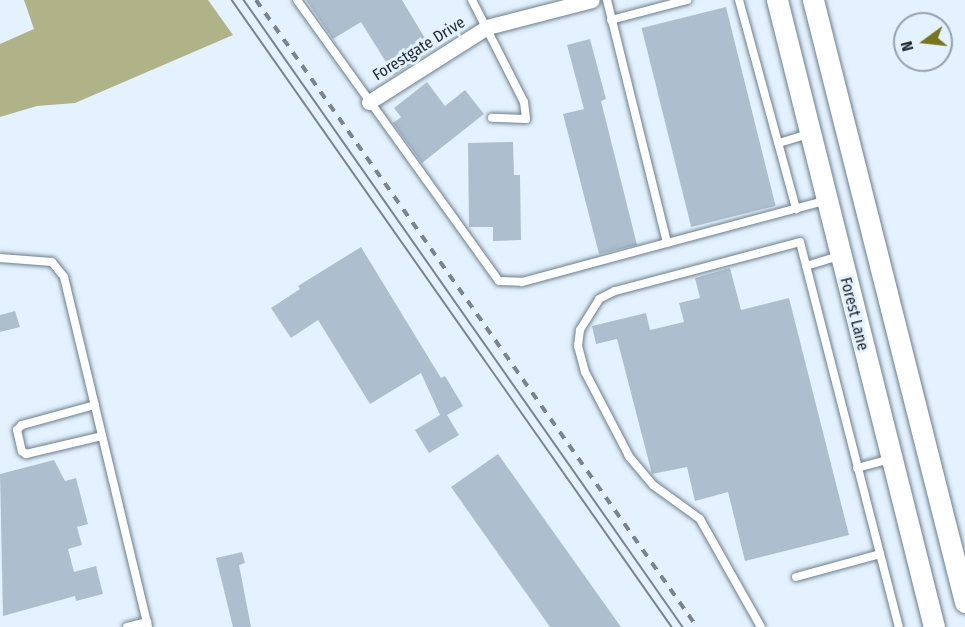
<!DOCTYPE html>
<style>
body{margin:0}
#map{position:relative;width:965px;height:627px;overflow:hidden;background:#e3f2fe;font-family:"Fira Sans Condensed",sans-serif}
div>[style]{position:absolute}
.forest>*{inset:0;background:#b0b288}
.building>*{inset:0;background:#adbfce;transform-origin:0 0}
.roads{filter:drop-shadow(0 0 2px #6d7d8b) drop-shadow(0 0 2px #6d7d8b)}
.lane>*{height:8px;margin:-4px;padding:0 4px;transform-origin:4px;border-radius:4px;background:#fff}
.street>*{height:15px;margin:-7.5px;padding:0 7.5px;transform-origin:7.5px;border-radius:7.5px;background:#fff}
.secondary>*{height:21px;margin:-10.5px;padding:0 10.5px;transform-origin:10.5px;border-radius:10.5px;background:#fff}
.tram>*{height:1.5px;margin:-0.75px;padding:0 0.75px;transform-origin:0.75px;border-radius:0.75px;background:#7a848d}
.rail>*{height:4px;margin-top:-2px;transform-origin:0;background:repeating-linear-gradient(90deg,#7a848d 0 8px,transparent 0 16px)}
span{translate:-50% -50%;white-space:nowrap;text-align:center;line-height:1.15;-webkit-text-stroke:6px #e3f2fe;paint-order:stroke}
.street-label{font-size:16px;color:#22292f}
.north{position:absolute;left:893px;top:12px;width:60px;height:60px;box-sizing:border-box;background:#e3f2fe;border:2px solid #96a2ab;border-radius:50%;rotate:255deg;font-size:16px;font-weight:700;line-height:24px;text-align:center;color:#22292f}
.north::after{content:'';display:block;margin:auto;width:21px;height:27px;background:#75761d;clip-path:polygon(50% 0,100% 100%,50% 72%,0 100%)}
</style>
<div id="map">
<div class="forest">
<i style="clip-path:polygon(24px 0,208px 0,233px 35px,75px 103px,37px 106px,0 117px,0 44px,34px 29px)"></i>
</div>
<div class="building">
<i style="clip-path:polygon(306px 0,402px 0,432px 50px,394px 75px,361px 22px,333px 39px)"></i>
<i style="left:726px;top:7px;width:205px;height:87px;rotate:76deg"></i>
<i style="clip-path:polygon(590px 39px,606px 99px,601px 101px,637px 245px,599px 254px,563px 114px,584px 109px,567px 45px)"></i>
<i style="clip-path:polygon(427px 82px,445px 106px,465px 90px,484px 114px,422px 163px,393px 123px,401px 117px,394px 108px)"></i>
<i style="clip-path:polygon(513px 142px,514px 175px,520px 175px,521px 240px,493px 241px,493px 227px,469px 227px,468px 143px)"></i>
<i style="clip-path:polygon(361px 247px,441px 378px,445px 376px,463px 406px,447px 415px,459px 435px,429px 453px,415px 430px,440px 415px,421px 373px,370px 404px,318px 320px,291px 338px,271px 308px,300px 289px,298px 286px)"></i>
<i style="clip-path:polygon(730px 268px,741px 310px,789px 298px,849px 535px,745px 561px,728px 492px,695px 501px,687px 467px,652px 474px,617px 339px,596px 344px,592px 326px,646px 313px,650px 330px,684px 322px,679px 303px,700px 298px,695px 278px)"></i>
<i style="clip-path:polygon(15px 311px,20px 327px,0 332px,0 315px)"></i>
<i style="clip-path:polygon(498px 454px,621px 627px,550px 627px,451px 487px)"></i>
<i style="clip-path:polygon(54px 460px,65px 481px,76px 478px,88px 524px,77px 527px,82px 545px,68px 549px,74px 572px,96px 566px,103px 594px,76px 601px,75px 596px,3px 616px,0 474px)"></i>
<i style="clip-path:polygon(242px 552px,245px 563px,239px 565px,251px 627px,233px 627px,216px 558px)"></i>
</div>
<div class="roads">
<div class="lane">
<i style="left:297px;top:0;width:346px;rotate:54.3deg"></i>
<i style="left:499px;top:281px;width:23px;rotate:2deg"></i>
<i style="left:522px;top:282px;width:150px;rotate:-15.1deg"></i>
<i style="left:472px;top:0;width:114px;rotate:63deg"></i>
<i style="left:524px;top:102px;width:17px;rotate:83deg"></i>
<i style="left:526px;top:119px;width:34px;rotate:-178deg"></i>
<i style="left:607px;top:0;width:250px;rotate:76.1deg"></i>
<i style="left:667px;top:243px;width:166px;rotate:-15deg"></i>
<i style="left:739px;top:0;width:217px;rotate:74.7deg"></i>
<i style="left:611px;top:20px;width:79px;rotate:-14.7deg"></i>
<i style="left:779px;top:143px;width:31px;rotate:-17deg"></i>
<i style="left:0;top:258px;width:52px;rotate:4.4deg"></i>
<i style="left:52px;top:262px;width:19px;rotate:51deg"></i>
<i style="left:64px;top:277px;width:360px;rotate:76.5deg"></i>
<i style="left:806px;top:266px;width:34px;rotate:-17deg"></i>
<i style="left:95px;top:405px;width:76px;rotate:164.7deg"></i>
<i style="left:22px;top:425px;width:7px;rotate:135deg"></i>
<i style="left:17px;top:430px;width:22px;rotate:77deg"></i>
<i style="left:22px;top:451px;width:5px;rotate:37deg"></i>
<i style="left:26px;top:454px;width:78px;rotate:-13.3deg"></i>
<i style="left:857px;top:468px;width:35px;rotate:-15deg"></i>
<i style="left:796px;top:577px;width:87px;rotate:-15.3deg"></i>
<i style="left:127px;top:627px;width:21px;rotate:-14deg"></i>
<i style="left:761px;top:627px;width:124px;rotate:-119.5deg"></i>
<i style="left:700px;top:519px;width:58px;rotate:-144.1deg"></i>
<i style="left:653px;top:485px;width:38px;rotate:-130deg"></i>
<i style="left:629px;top:456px;width:95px;rotate:-117.6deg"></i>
<i style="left:585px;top:372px;width:27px;rotate:-105deg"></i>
<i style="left:578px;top:346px;width:16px;rotate:-83deg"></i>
<i style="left:580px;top:330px;width:36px;rotate:-58deg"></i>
<i style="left:599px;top:299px;width:18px;rotate:-27deg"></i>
<i style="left:615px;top:291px;width:191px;rotate:-14.8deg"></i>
<i style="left:800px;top:242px;width:398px;rotate:75.6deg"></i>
</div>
<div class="street">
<i style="left:369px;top:102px;width:140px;rotate:-32.4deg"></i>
<i style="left:487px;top:27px;width:108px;rotate:-14.4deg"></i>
</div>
<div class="secondary">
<i style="left:777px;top:0;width:646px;rotate:75.94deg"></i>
<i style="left:813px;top:0;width:621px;rotate:75.83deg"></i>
</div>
</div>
<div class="tram">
<i style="left:232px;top:0;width:766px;rotate:54.94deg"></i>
<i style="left:244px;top:0;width:765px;rotate:55deg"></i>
</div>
<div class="rail">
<i style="left:256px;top:0;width:767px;rotate:54.88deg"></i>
</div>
<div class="street-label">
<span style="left:419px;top:49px;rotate:-32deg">Forestgate Drive</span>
<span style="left:854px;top:314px;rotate:76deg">Forest Lane</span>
</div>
<div class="north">N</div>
</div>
